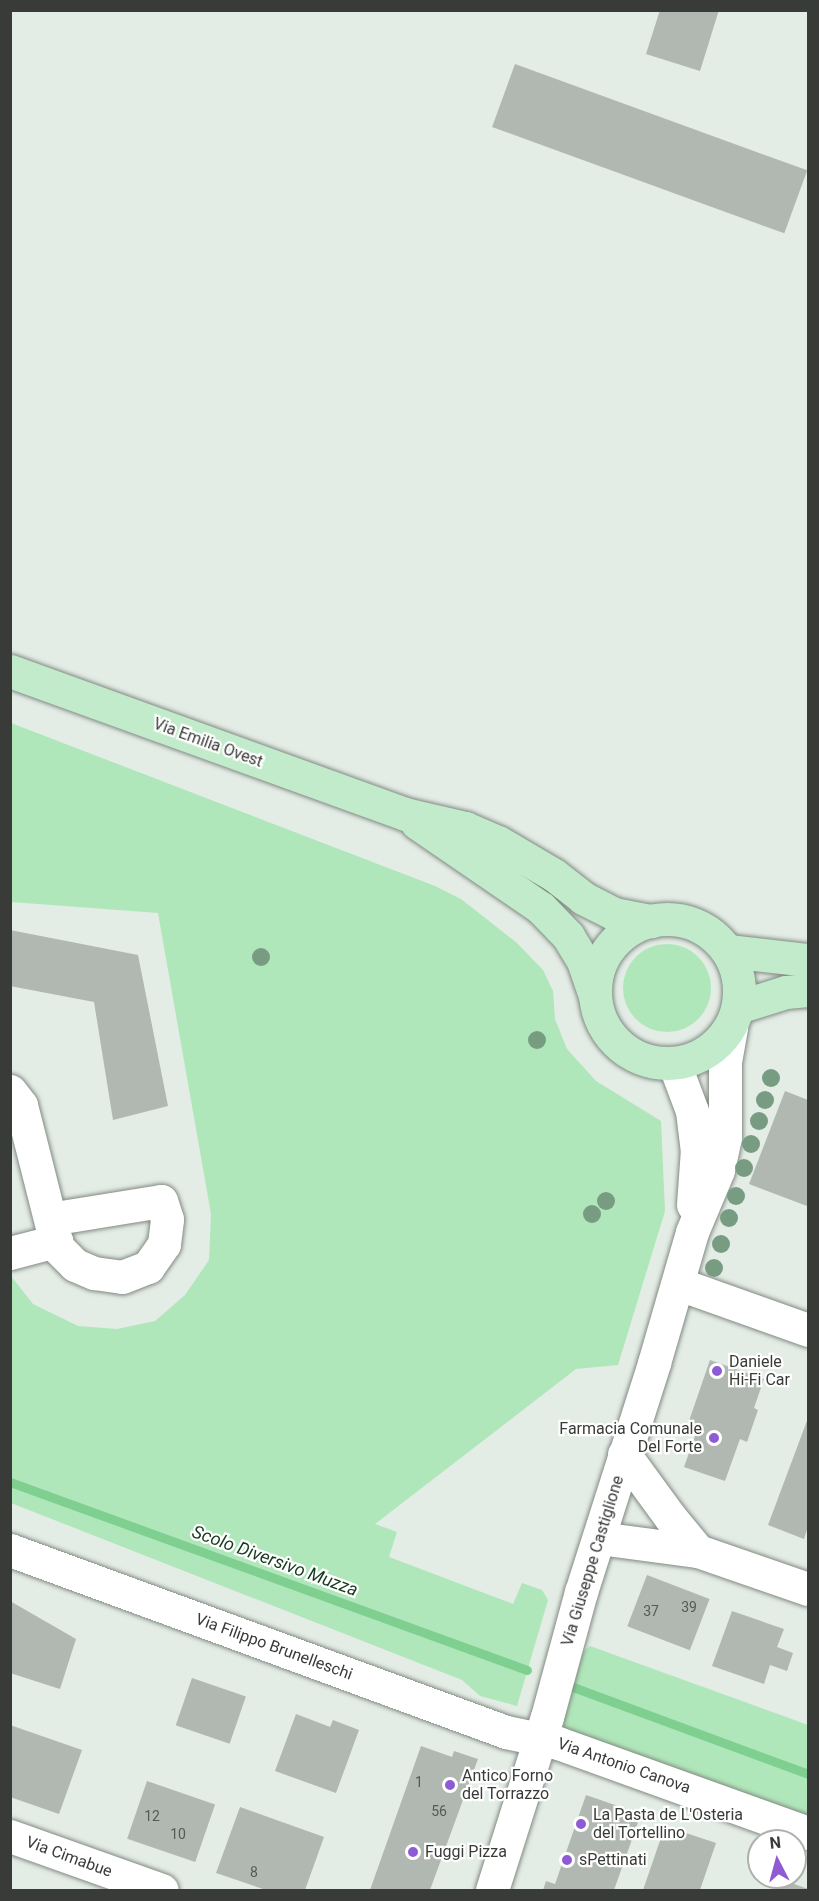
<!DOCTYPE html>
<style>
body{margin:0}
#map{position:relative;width:819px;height:1901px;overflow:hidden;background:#e3ece5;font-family:Roboto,sans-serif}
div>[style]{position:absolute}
.green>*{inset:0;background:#b0e7ba}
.round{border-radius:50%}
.stream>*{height:9px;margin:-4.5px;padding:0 4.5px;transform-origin:4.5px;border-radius:4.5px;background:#7ecf90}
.building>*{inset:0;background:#b0b8b1;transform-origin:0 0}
.roads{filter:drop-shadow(0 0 2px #828a83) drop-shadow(0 0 2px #828a83)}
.minor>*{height:33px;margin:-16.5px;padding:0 16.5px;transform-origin:16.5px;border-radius:16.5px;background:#fff}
.major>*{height:33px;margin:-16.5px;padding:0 16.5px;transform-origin:16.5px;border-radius:16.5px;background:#c1ebca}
.major>.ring{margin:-16.5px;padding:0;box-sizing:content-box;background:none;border:33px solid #c1ebca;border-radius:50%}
.trees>*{width:18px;height:18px;margin:-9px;border-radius:50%;background:#789c82}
.dots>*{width:16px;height:16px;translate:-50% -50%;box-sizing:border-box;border:3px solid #fff;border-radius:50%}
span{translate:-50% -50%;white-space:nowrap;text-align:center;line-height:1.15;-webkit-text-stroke:4.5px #fff;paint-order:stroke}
.number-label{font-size:14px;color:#565a56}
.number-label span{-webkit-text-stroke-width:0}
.street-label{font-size:16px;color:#383b38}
.poi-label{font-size:16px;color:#383b38}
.left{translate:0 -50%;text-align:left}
.right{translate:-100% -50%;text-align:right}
.water-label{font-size:18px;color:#183a20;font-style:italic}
.frame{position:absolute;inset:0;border:12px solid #383b38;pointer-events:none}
.north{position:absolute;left:747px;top:1829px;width:60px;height:60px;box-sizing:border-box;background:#fff;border:2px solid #afb1af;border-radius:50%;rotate:354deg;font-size:16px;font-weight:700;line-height:24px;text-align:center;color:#383b38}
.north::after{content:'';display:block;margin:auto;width:21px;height:27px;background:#8e5bd4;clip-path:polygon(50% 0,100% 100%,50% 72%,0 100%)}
</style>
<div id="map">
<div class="green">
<i style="clip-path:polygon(11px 723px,435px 886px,461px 899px,517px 943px,543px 970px,553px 991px,555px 1019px,567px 1049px,596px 1081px,661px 1121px,665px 1211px,618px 1365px,576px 1369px,375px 1524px,397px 1532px,389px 1557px,513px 1604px,522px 1583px,542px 1590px,548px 1600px,517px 1706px,480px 1696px,462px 1680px,11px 1503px,11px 1276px,33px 1304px,78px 1326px,117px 1329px,155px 1321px,185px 1295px,209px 1260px,211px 1214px,158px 913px,11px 902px)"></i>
<i class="round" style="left:623px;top:944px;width:88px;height:88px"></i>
<i style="clip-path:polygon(590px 1646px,808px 1725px,808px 1824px,572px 1738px,563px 1724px,583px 1652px)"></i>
</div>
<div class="stream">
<i style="left:10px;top:1482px;width:550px;rotate:19.98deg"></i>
<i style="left:573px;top:1687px;width:251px;rotate:20.3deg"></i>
</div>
<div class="building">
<i style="clip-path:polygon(660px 10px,719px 10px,700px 71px,646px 54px)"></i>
<i style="left:515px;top:64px;width:311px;height:67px;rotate:20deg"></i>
<i style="clip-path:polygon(10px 930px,138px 955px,168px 1106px,113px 1120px,94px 1002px,10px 986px)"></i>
<i style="clip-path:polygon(785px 1091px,808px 1100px,807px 1206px,749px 1184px)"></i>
<i style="clip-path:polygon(710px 1360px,764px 1379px,754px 1408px,758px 1410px,747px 1442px,740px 1439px,725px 1481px,684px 1467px,699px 1425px,689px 1421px)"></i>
<i style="clip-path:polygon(808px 1418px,808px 1527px,804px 1539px,768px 1525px)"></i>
<i style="left:647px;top:1575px;width:67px;height:55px;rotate:21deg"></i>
<i style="clip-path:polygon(10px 1601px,76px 1639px,60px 1689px,10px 1673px)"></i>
<i style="clip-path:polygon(732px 1611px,784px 1629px,777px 1647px,793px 1653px,787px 1671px,770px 1665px,764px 1684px,712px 1666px)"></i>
<i style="left:192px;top:1678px;width:57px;height:50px;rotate:19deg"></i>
<i style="clip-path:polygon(296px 1714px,330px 1727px,333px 1720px,359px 1730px,336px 1793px,275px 1771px)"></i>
<i style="clip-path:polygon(10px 1725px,82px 1750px,59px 1814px,10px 1797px)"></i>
<i style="clip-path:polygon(421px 1746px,452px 1757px,454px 1751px,478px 1759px,430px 1890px,370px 1890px)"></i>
<i style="left:147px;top:1781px;width:72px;height:61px;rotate:19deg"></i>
<i style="clip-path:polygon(586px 1795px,641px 1814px,614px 1890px,543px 1890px,546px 1881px,555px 1884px)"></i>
<i style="clip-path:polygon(240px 1807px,324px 1837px,305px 1890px,266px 1890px,216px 1873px)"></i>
<i style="clip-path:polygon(665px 1826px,716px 1843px,700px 1890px,643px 1890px)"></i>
<i style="clip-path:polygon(783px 1880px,808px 1889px,808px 1890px,779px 1890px)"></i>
</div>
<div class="roads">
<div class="minor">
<i style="left:674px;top:1063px;width:51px;rotate:69.4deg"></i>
<i style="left:692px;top:1111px;width:38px;rotate:83deg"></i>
<i style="left:697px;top:1149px;width:56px;rotate:94.1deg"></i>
<i style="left:10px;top:1091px;width:18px;rotate:52deg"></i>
<i style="left:21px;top:1105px;width:146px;rotate:75.8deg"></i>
<i style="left:57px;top:1247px;width:25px;rotate:45deg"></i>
<i style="left:75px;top:1265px;width:21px;rotate:23deg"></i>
<i style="left:94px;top:1273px;width:28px;rotate:8deg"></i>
<i style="left:122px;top:1277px;width:28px;rotate:-21deg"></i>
<i style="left:148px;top:1267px;width:28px;rotate:-55deg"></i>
<i style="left:164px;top:1244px;width:25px;rotate:-83deg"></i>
<i style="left:167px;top:1219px;width:19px;rotate:-108deg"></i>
<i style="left:161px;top:1201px;width:112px;rotate:170.8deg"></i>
<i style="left:10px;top:1253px;width:48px;rotate:-14.6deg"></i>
<i style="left:679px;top:1284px;width:137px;rotate:19.6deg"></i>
<i style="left:624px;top:1454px;width:78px;rotate:53.9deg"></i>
<i style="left:670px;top:1517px;width:44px;rotate:50.5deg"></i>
<i style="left:599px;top:1538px;width:100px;rotate:7.5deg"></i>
<i style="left:698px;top:1551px;width:116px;rotate:19.1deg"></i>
<i style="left:10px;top:1550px;width:528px;rotate:20.15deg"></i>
<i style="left:506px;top:1732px;width:53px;rotate:11.9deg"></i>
<i style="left:558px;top:1743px;width:266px;rotate:19.8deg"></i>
<i style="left:10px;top:1836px;width:161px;rotate:19.6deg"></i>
<i style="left:492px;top:1890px;width:182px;rotate:-72.4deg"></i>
<i style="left:547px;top:1717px;width:130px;rotate:-74.8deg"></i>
<i style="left:581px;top:1592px;width:240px;rotate:-72.3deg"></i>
<i style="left:654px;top:1363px;width:136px;rotate:-73.8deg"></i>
<i style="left:692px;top:1232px;width:67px;rotate:-67.2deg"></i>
<i style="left:718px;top:1170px;width:34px;rotate:-78deg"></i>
<i style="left:725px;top:1137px;width:75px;rotate:-90deg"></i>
<i style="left:725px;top:1062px;width:36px;rotate:-80deg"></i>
</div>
<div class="major">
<i style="left:10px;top:671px;width:420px;rotate:19.9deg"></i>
<i style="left:405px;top:814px;width:62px;rotate:13.1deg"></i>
<i style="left:465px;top:828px;width:36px;rotate:23deg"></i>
<i style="left:498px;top:842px;width:65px;rotate:30.5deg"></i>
<i style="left:554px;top:875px;width:37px;rotate:38deg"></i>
<i style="left:583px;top:898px;width:35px;rotate:27deg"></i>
<i style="left:614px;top:914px;width:38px;rotate:11deg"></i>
<i style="left:417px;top:823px;width:150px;rotate:34.4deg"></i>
<i style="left:541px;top:908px;width:39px;rotate:46deg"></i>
<i style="left:568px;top:936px;width:29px;rotate:59deg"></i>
<i style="left:583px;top:961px;width:36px;rotate:71deg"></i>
<i class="ring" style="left:595px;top:919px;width:111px;height:111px"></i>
<i style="left:728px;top:951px;width:81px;rotate:6.4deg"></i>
<i style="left:738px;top:1007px;width:50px;rotate:-17.4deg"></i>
<i style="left:786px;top:992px;width:22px;rotate:-5deg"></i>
</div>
</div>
<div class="trees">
<i style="left:261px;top:957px"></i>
<i style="left:537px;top:1040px"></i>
<i style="left:771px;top:1078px"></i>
<i style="left:765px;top:1100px"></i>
<i style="left:759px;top:1121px"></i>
<i style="left:751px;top:1144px"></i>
<i style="left:744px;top:1168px"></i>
<i style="left:736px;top:1196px"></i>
<i style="left:606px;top:1201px"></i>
<i style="left:592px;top:1214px"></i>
<i style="left:729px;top:1218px"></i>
<i style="left:721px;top:1244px"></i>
<i style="left:714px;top:1268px"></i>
</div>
<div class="dots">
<i style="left:717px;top:1371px;background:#8e5bd4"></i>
<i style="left:714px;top:1438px;background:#8e5bd4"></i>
<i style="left:450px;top:1785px;background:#8e5bd4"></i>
<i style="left:581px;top:1824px;background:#8e5bd4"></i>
<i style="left:413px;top:1852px;background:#8e5bd4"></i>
<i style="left:567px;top:1860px;background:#8e5bd4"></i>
</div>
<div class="number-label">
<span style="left:689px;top:1607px">39</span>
<span style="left:651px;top:1611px">37</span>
<span style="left:419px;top:1782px">1</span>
<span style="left:439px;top:1811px">56</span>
<span style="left:152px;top:1816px">12</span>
<span style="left:178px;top:1834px">10</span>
<span style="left:254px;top:1872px">8</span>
</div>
<div class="street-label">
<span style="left:208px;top:743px;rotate:20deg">Via Emilia Ovest</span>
<span style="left:593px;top:1561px;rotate:-73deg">Via Giuseppe Castiglione</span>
<span style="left:274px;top:1647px;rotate:20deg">Via Filippo Brunelleschi</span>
<span style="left:624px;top:1766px;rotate:19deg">Via Antonio Canova</span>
<span style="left:69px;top:1857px;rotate:20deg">Via Cimabue</span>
</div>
<div class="poi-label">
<span class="left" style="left:729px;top:1371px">Daniele<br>Hi-Fi Car</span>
<span class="right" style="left:702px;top:1438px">Farmacia Comunale<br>Del Forte</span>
<span class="left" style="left:462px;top:1785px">Antico Forno<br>del Torrazzo</span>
<span class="left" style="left:593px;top:1824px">La Pasta de L'Osteria<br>del Tortellino</span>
<span class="left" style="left:425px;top:1852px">Fuggi Pizza</span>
<span class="left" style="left:579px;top:1860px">sPettinati</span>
</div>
<div class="water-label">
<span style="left:275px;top:1561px;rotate:20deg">Scolo Diversivo Muzza</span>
</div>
<div class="frame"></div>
<div class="north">N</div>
</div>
